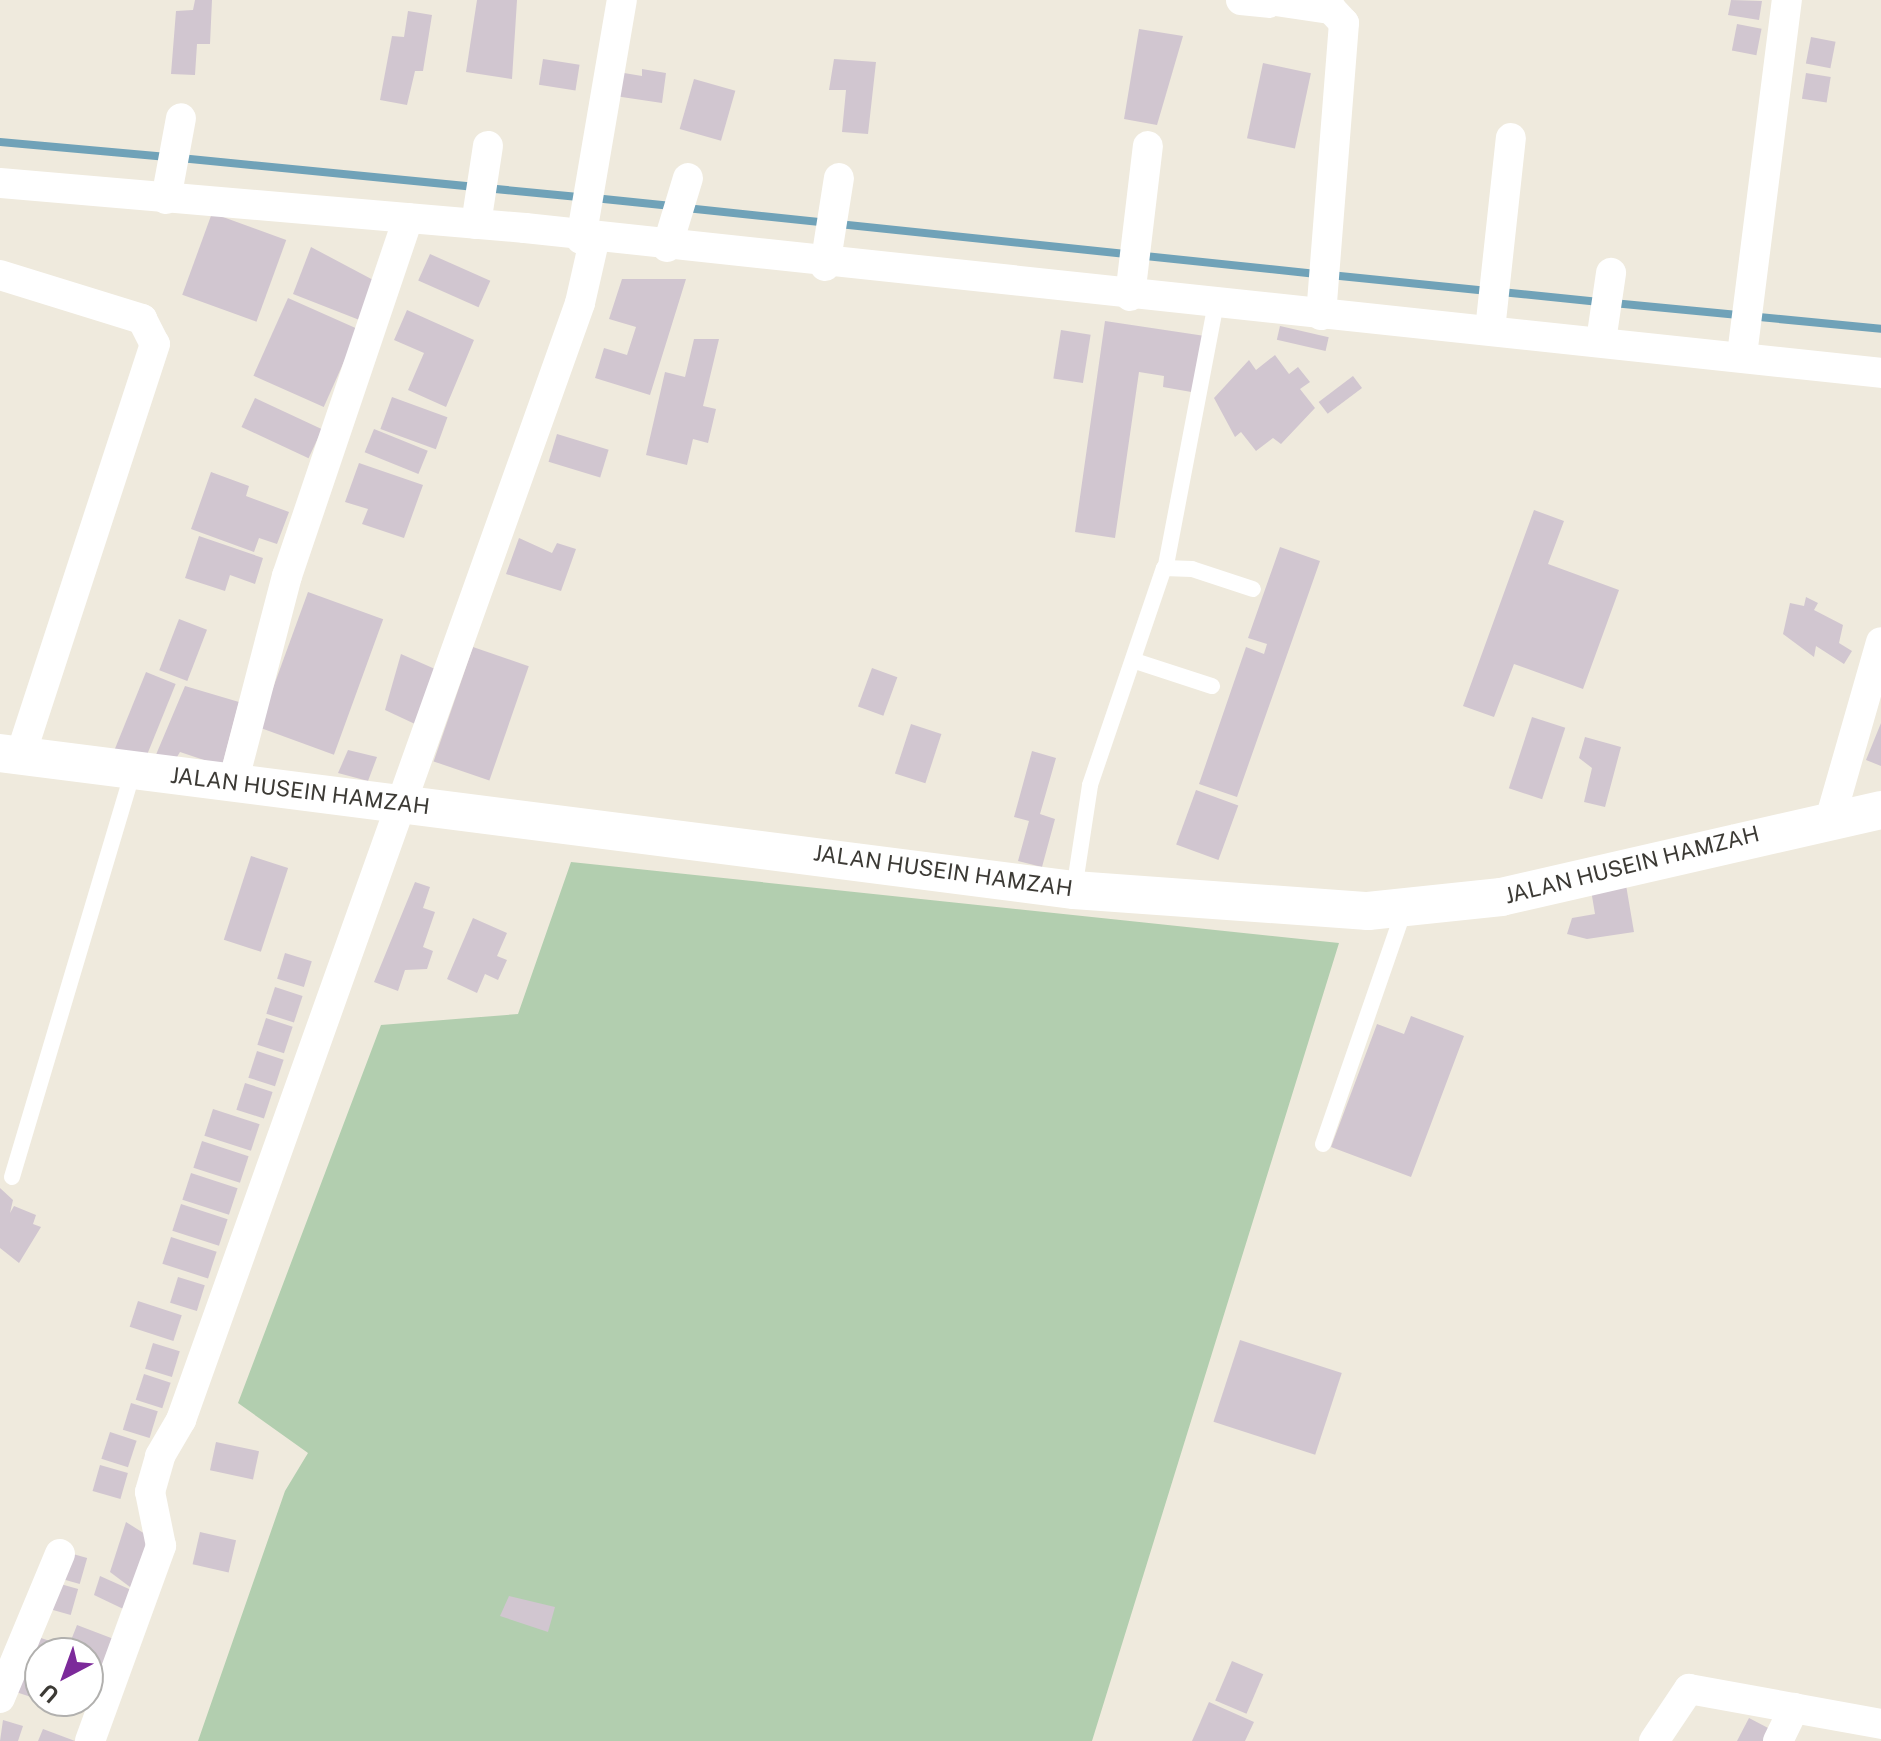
<!DOCTYPE html>
<style>
body{margin:0}
#map{position:relative;width:1881px;height:1741px;overflow:hidden;background:#efeadd;font-family:"Public Sans",sans-serif}
div>[style]{position:absolute}
.green>*{inset:0;background:#b2ceaf}
.stream>*{height:8px;margin:-4px;padding:0 4px;transform-origin:4px;border-radius:4px;background:#70a2b8}
.building>*{inset:0;background:#d1c6d0;transform-origin:0 0}
.service>*{height:16px;margin:-8px;padding:0 8px;transform-origin:8px;border-radius:8px;background:#fff}
.minor>*{height:30px;margin:-15px;padding:0 15px;transform-origin:15px;border-radius:15px;background:#fff}
.tertiary>*{height:38px;margin:-19px;padding:0 19px;transform-origin:19px;border-radius:19px;background:#fff}
span{translate:-50% -50%;white-space:nowrap;text-align:center;line-height:1.15;-webkit-text-stroke:6px #fff;paint-order:stroke}
.street-label{font-size:22px;color:#3c3a35}
.north{position:absolute;left:24px;top:1637px;width:80px;height:80px;box-sizing:border-box;background:#fff;border:2px solid #b1b0ae;border-radius:50%;rotate:221deg;font-size:22px;font-weight:700;line-height:32px;text-align:center;color:#3c3a35}
.north::after{content:'';display:block;margin:auto;width:28px;height:36px;background:#7c2a9a;clip-path:polygon(50% 0,100% 100%,50% 72%,0 100%)}
</style>
<div id="map">
<div class="green">
<i style="clip-path:polygon(571px 862px,1339px 943px,1092px 1741px,198px 1741px,285px 1491px,308px 1453px,238px 1403px,381px 1025px,518px 1014px)"></i>
</div>
<div class="stream">
<i style="left:0;top:142px;width:168px;rotate:5.1deg"></i>
<i style="left:180px;top:158px;width:403px;rotate:5.6deg"></i>
<i style="left:594px;top:198px;width:78px;rotate:5.9deg"></i>
<i style="left:686px;top:208px;width:634px;rotate:5.97deg"></i>
<i style="left:1330px;top:275px;width:159px;rotate:5.8deg"></i>
<i style="left:1501px;top:292px;width:99px;rotate:5.8deg"></i>
<i style="left:1613px;top:303px;width:269px;rotate:5.5deg"></i>
</div>
<div class="building">
<i style="clip-path:polygon(195px 0,212px 0,210px 44px,197px 44px,195px 75px,171px 74px,176px 11px,193px 10px)"></i>
<i style="clip-path:polygon(477px 0,517px 0,512px 79px,466px 72px)"></i>
<i style="clip-path:polygon(1731px 0,1762px 1px,1759px 20px,1728px 15px)"></i>
<i style="clip-path:polygon(408px 11px,432px 15px,423px 71px,415px 71px,407px 105px,380px 100px,392px 36px,404px 37px)"></i>
<i style="left:1737px;top:24px;width:25px;height:27px;rotate:11deg"></i>
<i style="clip-path:polygon(1139px 29px,1183px 36px,1157px 125px,1124px 119px)"></i>
<i style="left:1811px;top:37px;width:25px;height:27px;rotate:11deg"></i>
<i style="left:543px;top:59px;width:37px;height:26px;rotate:9deg"></i>
<i style="clip-path:polygon(834px 59px,876px 62px,868px 134px,842px 132px,846px 90px,829px 90px)"></i>
<i style="left:1263px;top:63px;width:49px;height:77px;rotate:12deg"></i>
<i style="clip-path:polygon(642px 69px,666px 73px,662px 103px,615px 96px,618px 72px,642px 76px)"></i>
<i style="left:1806px;top:73px;width:25px;height:26px;rotate:9deg"></i>
<i style="left:694px;top:79px;width:43px;height:52px;rotate:16deg"></i>
<i style="left:212px;top:213px;width:79px;height:87px;rotate:20deg"></i>
<i style="clip-path:polygon(311px 247px,377px 282px,362px 321px,293px 294px)"></i>
<i style="left:430px;top:254px;width:66px;height:29px;rotate:24deg"></i>
<i style="clip-path:polygon(622px 279px,686px 279px,650px 395px,595px 378px,604px 348px,627px 355px,636px 327px,609px 319px)"></i>
<i style="left:288px;top:298px;width:77px;height:85px;rotate:24deg"></i>
<i style="clip-path:polygon(407px 310px,474px 340px,446px 407px,408px 390px,424px 353px,394px 340px)"></i>
<i style="clip-path:polygon(1105px 321px,1205px 336px,1197px 393px,1163px 387px,1164px 376px,1139px 372px,1115px 538px,1075px 532px)"></i>
<i style="left:1280px;top:326px;width:50px;height:14px;rotate:13deg"></i>
<i style="left:1061px;top:330px;width:30px;height:49px;rotate:9deg"></i>
<i style="clip-path:polygon(694px 339px,719px 339px,703px 406px,716px 409px,708px 443px,693px 439px,687px 465px,646px 455px,665px 372px,685px 377px)"></i>
<i style="clip-path:polygon(1275px 355px,1289px 374px,1298px 367px,1310px 382px,1300px 389px,1315px 408px,1281px 444px,1273px 438px,1256px 451px,1241px 432px,1235px 437px,1214px 398px,1249px 360px,1256px 370px)"></i>
<i style="left:1353px;top:376px;width:15px;height:43px;rotate:53deg"></i>
<i style="left:392px;top:397px;width:59px;height:34px;rotate:20deg"></i>
<i style="left:255px;top:398px;width:74px;height:32px;rotate:25deg"></i>
<i style="left:374px;top:429px;width:58px;height:25px;rotate:22deg"></i>
<i style="left:557px;top:434px;width:54px;height:29px;rotate:17deg"></i>
<i style="clip-path:polygon(359px 463px,423px 485px,404px 538px,362px 524px,368px 509px,345px 502px)"></i>
<i style="clip-path:polygon(211px 472px,249px 486px,246px 496px,289px 512px,277px 544px,259px 538px,254px 552px,191px 529px)"></i>
<i style="clip-path:polygon(1534px 510px,1564px 521px,1548px 564px,1619px 590px,1583px 689px,1514px 664px,1494px 717px,1463px 706px)"></i>
<i style="clip-path:polygon(199px 536px,263px 558px,255px 584px,230px 575px,225px 591px,185px 578px)"></i>
<i style="clip-path:polygon(519px 538px,552px 553px,557px 543px,576px 549px,561px 591px,506px 574px)"></i>
<i style="clip-path:polygon(1280px 547px,1320px 561px,1237px 797px,1199px 784px,1246px 647px,1264px 654px,1267px 644px,1248px 638px)"></i>
<i style="left:308px;top:592px;width:80px;height:144px;rotate:20deg"></i>
<i style="clip-path:polygon(1806px 597px,1818px 603px,1814px 610px,1843px 625px,1839px 643px,1852px 651px,1844px 664px,1816px 646px,1814px 657px,1783px 634px,1790px 603px,1804px 606px)"></i>
<i style="left:179px;top:619px;width:30px;height:55px;rotate:21deg"></i>
<i style="left:473px;top:647px;width:59px;height:121px;rotate:19deg"></i>
<i style="clip-path:polygon(401px 654px,435px 669px,415px 724px,385px 710px)"></i>
<i style="left:872px;top:668px;width:27px;height:41px;rotate:20deg"></i>
<i style="left:146px;top:672px;width:32px;height:88px;rotate:22deg"></i>
<i style="clip-path:polygon(185px 686px,239px 702px,222px 766px,180px 752px,174px 762px,155px 757px)"></i>
<i style="left:1532px;top:717px;width:35px;height:75px;rotate:18deg"></i>
<i style="clip-path:polygon(1881px 723px,1881px 766px,1866px 760px)"></i>
<i style="left:911px;top:724px;width:32px;height:52px;rotate:18deg"></i>
<i style="clip-path:polygon(1585px 737px,1621px 747px,1605px 807px,1584px 802px,1592px 768px,1579px 758px)"></i>
<i style="clip-path:polygon(348px 750px,377px 757px,368px 781px,338px 773px)"></i>
<i style="clip-path:polygon(1032px 751px,1056px 758px,1040px 814px,1055px 819px,1042px 867px,1018px 861px,1029px 821px,1014px 817px)"></i>
<i style="left:1196px;top:790px;width:45px;height:58px;rotate:20deg"></i>
<i style="left:251px;top:856px;width:39px;height:88px;rotate:18deg"></i>
<i style="clip-path:polygon(415px 882px,430px 887px,423px 908px,435px 912px,423px 947px,433px 951px,427px 969px,405px 970px,398px 991px,374px 982px)"></i>
<i style="clip-path:polygon(1626px 885px,1634px 932px,1587px 939px,1567px 934px,1572px 918px,1595px 914px,1591px 890px)"></i>
<i style="clip-path:polygon(473px 918px,507px 933px,497px 956px,507px 960px,498px 980px,485px 974px,477px 993px,447px 979px)"></i>
<i style="left:285px;top:953px;width:28px;height:27px;rotate:17deg"></i>
<i style="left:275px;top:987px;width:29px;height:28px;rotate:18deg"></i>
<i style="clip-path:polygon(1411px 1016px,1464px 1036px,1411px 1177px,1331px 1147px,1377px 1024px,1404px 1034px)"></i>
<i style="left:266px;top:1018px;width:28px;height:28px;rotate:18deg"></i>
<i style="left:257px;top:1051px;width:28px;height:28px;rotate:18deg"></i>
<i style="left:245px;top:1083px;width:29px;height:28px;rotate:18deg"></i>
<i style="left:213px;top:1109px;width:49px;height:28px;rotate:18deg"></i>
<i style="left:202px;top:1141px;width:49px;height:28px;rotate:18deg"></i>
<i style="left:191px;top:1173px;width:49px;height:28px;rotate:18deg"></i>
<i style="clip-path:polygon(0 1188px,13px 1200px,10px 1213px,14px 1206px,36px 1215px,33px 1224px,41px 1227px,19px 1263px,0 1248px)"></i>
<i style="left:181px;top:1204px;width:49px;height:28px;rotate:18deg"></i>
<i style="left:171px;top:1237px;width:48px;height:28px;rotate:18deg"></i>
<i style="left:178px;top:1277px;width:28px;height:27px;rotate:17deg"></i>
<i style="left:138px;top:1301px;width:46px;height:27px;rotate:18deg"></i>
<i style="left:1240px;top:1340px;width:107px;height:86px;rotate:18deg"></i>
<i style="left:153px;top:1343px;width:28px;height:27px;rotate:17deg"></i>
<i style="left:144px;top:1374px;width:28px;height:27px;rotate:18deg"></i>
<i style="left:131px;top:1403px;width:28px;height:28px;rotate:17deg"></i>
<i style="left:110px;top:1432px;width:28px;height:28px;rotate:18deg"></i>
<i style="left:216px;top:1442px;width:44px;height:29px;rotate:12deg"></i>
<i style="left:100px;top:1465px;width:29px;height:27px;rotate:16deg"></i>
<i style="clip-path:polygon(126px 1522px,153px 1539px,138px 1593px,110px 1572px)"></i>
<i style="left:200px;top:1532px;width:37px;height:33px;rotate:13deg"></i>
<i style="left:66px;top:1552px;width:22px;height:27px;rotate:16deg"></i>
<i style="clip-path:polygon(100px 1576px,138px 1593px,138px 1616px,94px 1595px)"></i>
<i style="left:57px;top:1583px;width:22px;height:27px;rotate:16deg"></i>
<i style="clip-path:polygon(509px 1596px,555px 1607px,548px 1632px,500px 1616px)"></i>
<i style="clip-path:polygon(77px 1625px,119px 1641px,101px 1688px,88px 1683px,88px 1653px,66px 1653px)"></i>
<i style="clip-path:polygon(35px 1636px,56px 1643px,53px 1653px,40px 1653px,40px 1667px,27px 1663px)"></i>
<i style="left:1232px;top:1661px;width:34px;height:43px;rotate:23deg"></i>
<i style="clip-path:polygon(24px 1666px,40px 1671px,37px 1699px,16px 1692px)"></i>
<i style="clip-path:polygon(1209px 1702px,1254px 1722px,1245px 1741px,1192px 1741px)"></i>
<i style="clip-path:polygon(1749px 1718px,1770px 1729px,1764px 1741px,1737px 1741px)"></i>
<i style="clip-path:polygon(3px 1720px,23px 1726px,18px 1741px,0 1741px)"></i>
<i style="clip-path:polygon(43px 1729px,75px 1741px,38px 1741px)"></i>
</div>
<div class="service">
<i style="left:1166px;top:565px;width:268px;rotate:-79.2deg"></i>
<i style="left:1135px;top:661px;width:81px;rotate:18deg"></i>
<i style="left:1074px;top:890px;width:106px;rotate:-81.3deg"></i>
<i style="left:1090px;top:785px;width:229px;rotate:-71.2deg"></i>
<i style="left:1164px;top:568px;width:28px;rotate:2deg"></i>
<i style="left:1192px;top:569px;width:64px;rotate:18.2deg"></i>
<i style="left:1323px;top:1144px;width:248px;rotate:-70.9deg"></i>
<i style="left:12px;top:1177px;width:423px;rotate:-73.4deg"></i>
</div>
<div class="minor">
<i style="left:1241px;top:0;width:28px;rotate:6deg"></i>
<i style="left:1270px;top:0;width:62px;rotate:8.4deg"></i>
<i style="left:1331px;top:9px;width:19px;rotate:47deg"></i>
<i style="left:1344px;top:23px;width:293px;rotate:94.5deg"></i>
<i style="left:0;top:183px;width:527px;rotate:4.9deg"></i>
<i style="left:525px;top:228px;width:1364px;rotate:6.1deg"></i>
<i style="left:166px;top:199px;width:82px;rotate:-79.5deg"></i>
<i style="left:476px;top:224px;width:79px;rotate:-81.3deg"></i>
<i style="left:581px;top:239px;width:242px;rotate:-80.3deg"></i>
<i style="left:667px;top:247px;width:72px;rotate:-73.1deg"></i>
<i style="left:825px;top:266px;width:89px;rotate:-81deg"></i>
<i style="left:0;top:275px;width:149px;rotate:17.2deg"></i>
<i style="left:142px;top:319px;width:28px;rotate:63deg"></i>
<i style="left:155px;top:344px;width:435px;rotate:108.1deg"></i>
<i style="left:1130px;top:296px;width:151px;rotate:-83.2deg"></i>
<i style="left:1490px;top:330px;width:193px;rotate:-83.8deg"></i>
<i style="left:1601px;top:341px;width:69px;rotate:-81.6deg"></i>
<i style="left:1742px;top:355px;width:358px;rotate:-82.8deg"></i>
<i style="left:233px;top:783px;width:214px;rotate:-75.4deg"></i>
<i style="left:287px;top:576px;width:378px;rotate:-71.3deg"></i>
<i style="left:1830px;top:820px;width:185px;rotate:-74deg"></i>
<i style="left:0;top:1698px;width:156px;rotate:-67.4deg"></i>
<i style="left:90px;top:1741px;width:208px;rotate:-70deg"></i>
<i style="left:161px;top:1546px;width:55px;rotate:-101.5deg"></i>
<i style="left:150px;top:1492px;width:37px;rotate:-74deg"></i>
<i style="left:160px;top:1456px;width:42px;rotate:-59.7deg"></i>
<i style="left:181px;top:1420px;width:1186px;rotate:-70.34deg"></i>
<i style="left:580px;top:303px;width:68px;rotate:-77.2deg"></i>
<i style="left:1654px;top:1741px;width:63px;rotate:-56.1deg"></i>
<i style="left:1689px;top:1689px;width:195px;rotate:10.3deg"></i>
<i style="left:1778px;top:1741px;width:37px;rotate:-64deg"></i>
</div>
<div class="tertiary">
<i style="left:0;top:753px;width:1083px;rotate:7.27deg"></i>
<i style="left:1074px;top:890px;width:295px;rotate:4.1deg"></i>
<i style="left:1368px;top:911px;width:134px;rotate:-6deg"></i>
<i style="left:1501px;top:897px;width:390px;rotate:-12.9deg"></i>
</div>
<div class="street-label">
<span style="left:300px;top:791px;rotate:7deg">JALAN HUSEIN HAMZAH</span>
<span style="left:1632px;top:865px;rotate:-14deg">JALAN HUSEIN HAMZAH</span>
<span style="left:943px;top:871px;rotate:8deg">JALAN HUSEIN HAMZAH</span>
</div>
<div class="north">U</div>
</div>
